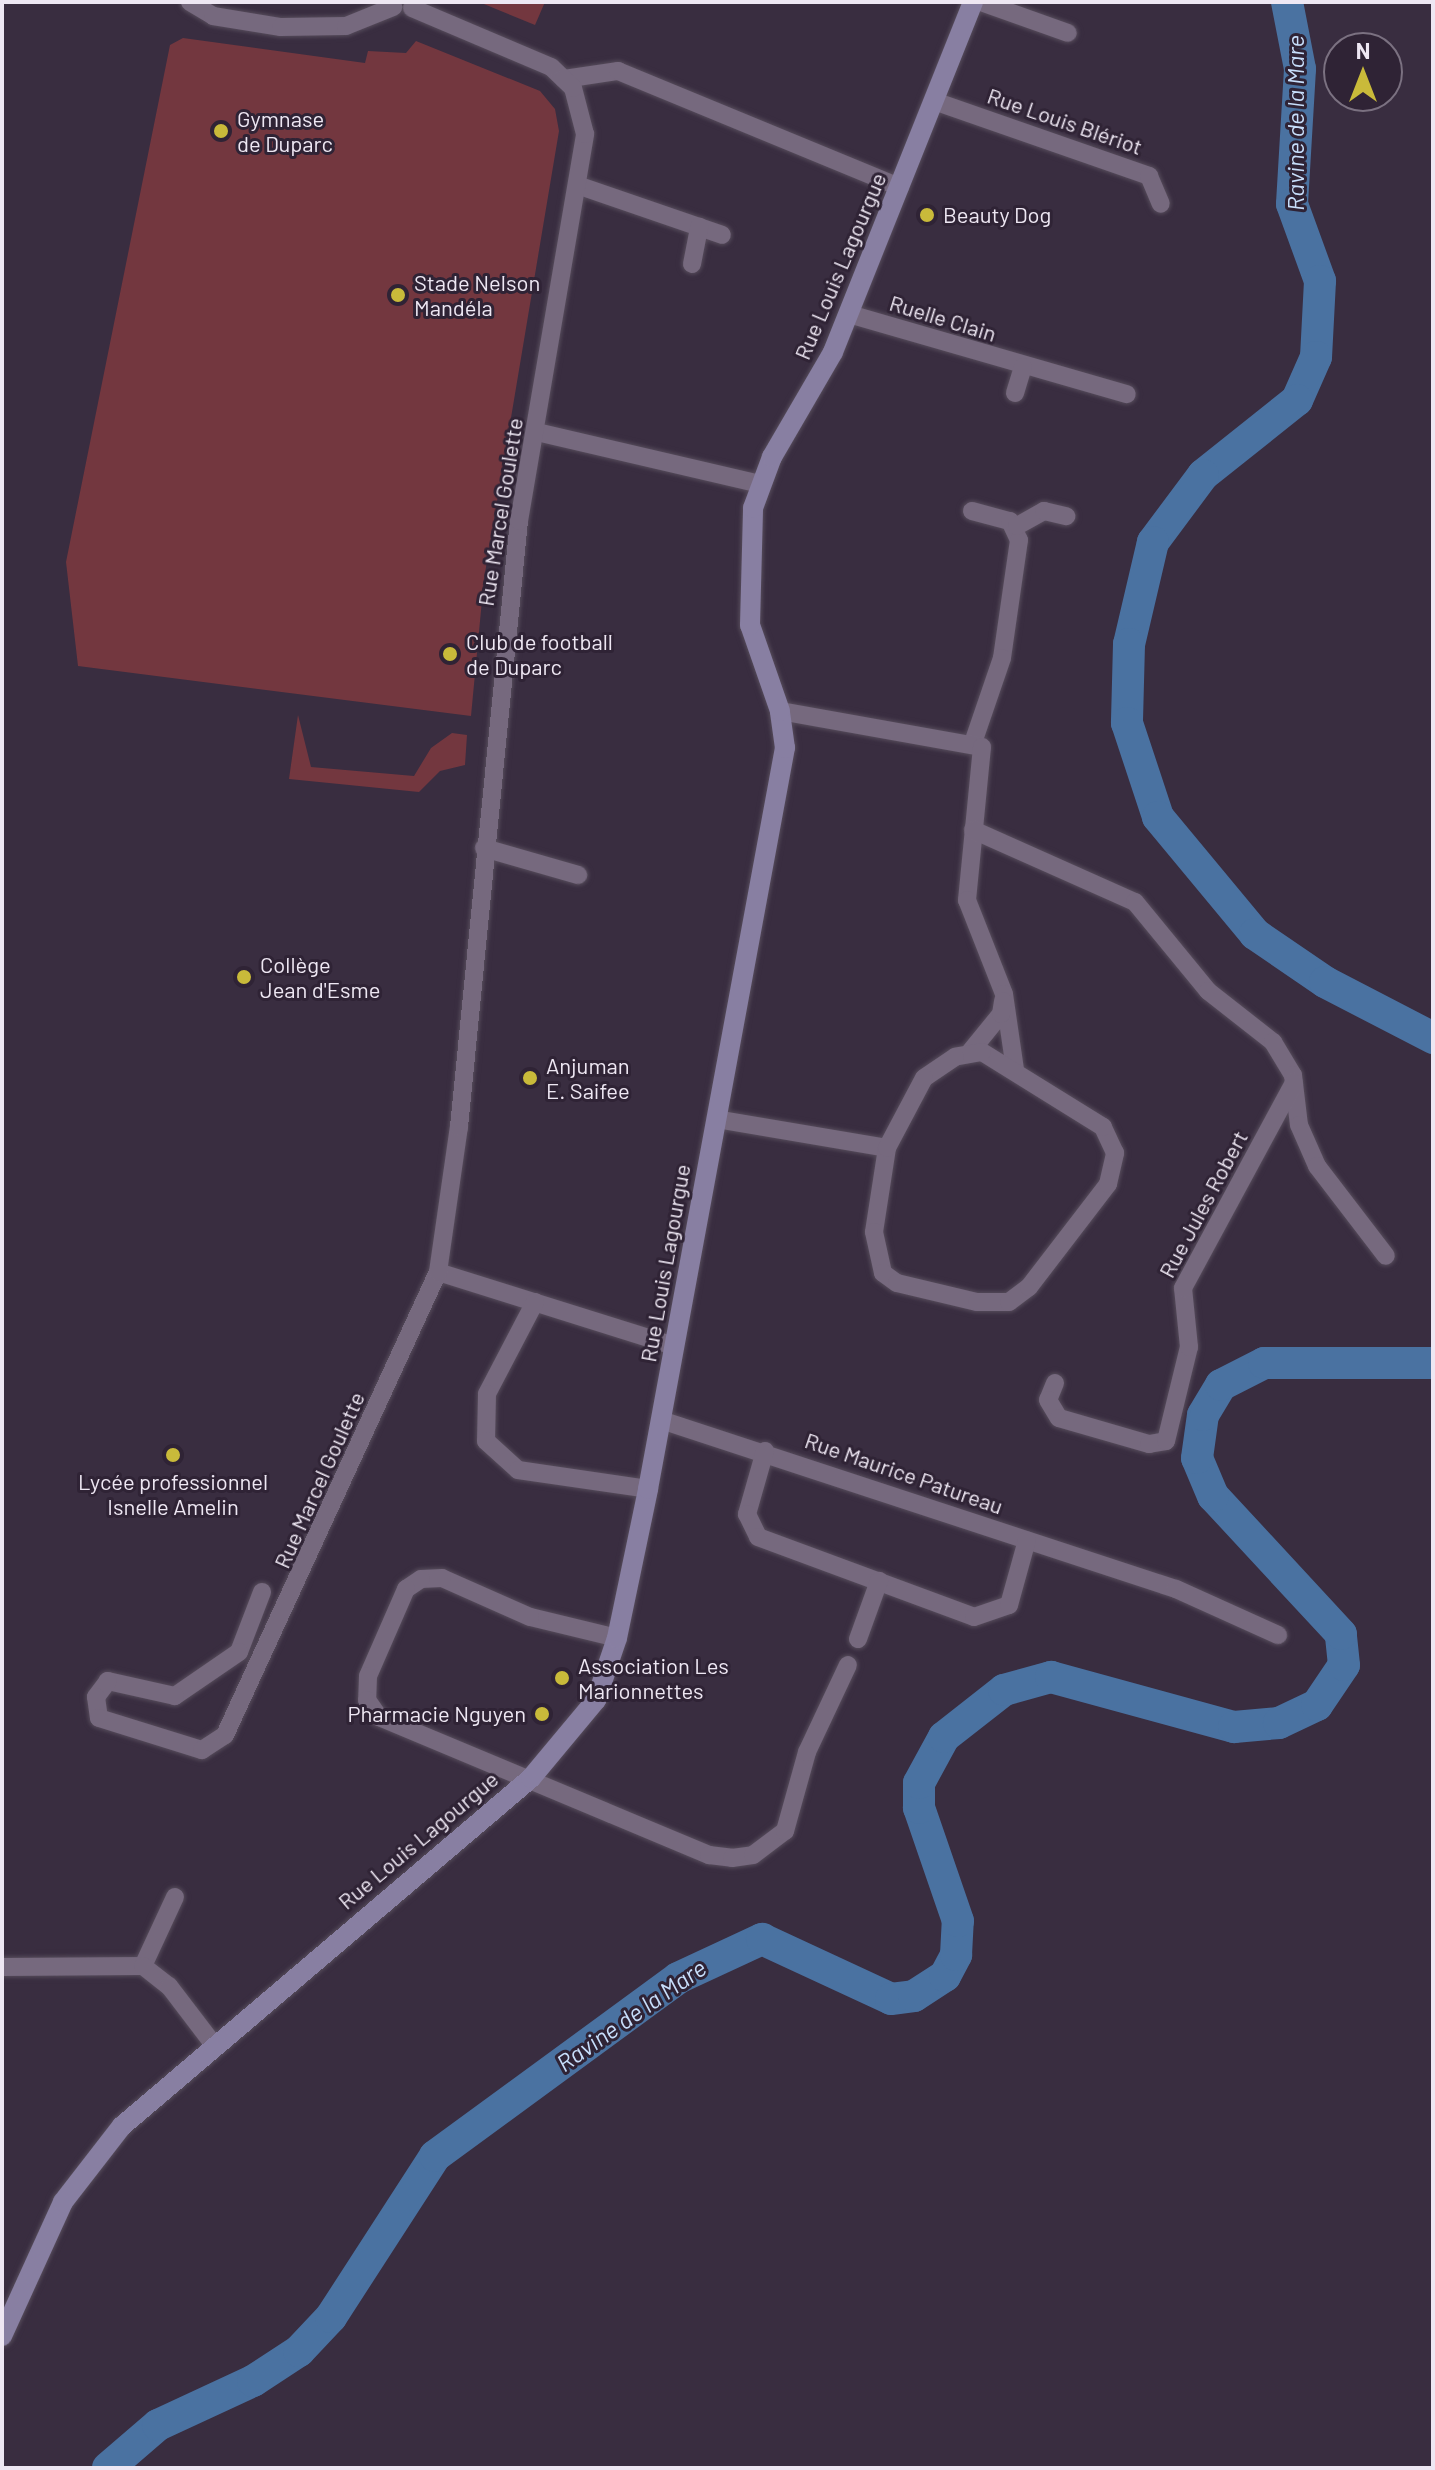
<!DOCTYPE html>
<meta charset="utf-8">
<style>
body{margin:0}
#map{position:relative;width:1435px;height:2470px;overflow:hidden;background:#392d40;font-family:Barlow,sans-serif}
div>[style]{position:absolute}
.green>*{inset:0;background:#73373f}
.river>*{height:32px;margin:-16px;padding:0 16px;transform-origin:16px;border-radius:16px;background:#4a72a1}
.roads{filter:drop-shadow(0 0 2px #564c5b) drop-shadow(0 0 2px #564c5b)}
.street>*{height:18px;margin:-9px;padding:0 9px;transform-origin:9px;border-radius:9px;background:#76697e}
.secondary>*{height:20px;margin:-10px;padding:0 10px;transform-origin:10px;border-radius:10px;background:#887fa2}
.dots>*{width:22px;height:22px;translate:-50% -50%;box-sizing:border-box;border:4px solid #2f2335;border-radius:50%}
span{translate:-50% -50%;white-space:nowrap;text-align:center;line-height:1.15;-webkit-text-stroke:6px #2f2335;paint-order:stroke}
.poi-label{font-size:22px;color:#eee7f3}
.left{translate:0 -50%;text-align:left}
.right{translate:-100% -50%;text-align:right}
.street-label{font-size:22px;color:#eee7f3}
.water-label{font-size:24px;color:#c7defb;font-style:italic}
.frame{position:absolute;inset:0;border:4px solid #eee7f3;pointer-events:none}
.north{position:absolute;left:1323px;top:32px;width:80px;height:80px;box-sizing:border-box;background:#2f2335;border:2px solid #7b7181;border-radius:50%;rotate:0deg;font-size:22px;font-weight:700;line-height:32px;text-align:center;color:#eee7f3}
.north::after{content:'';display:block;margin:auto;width:28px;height:36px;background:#c9ba3a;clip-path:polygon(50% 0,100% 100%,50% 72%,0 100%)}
</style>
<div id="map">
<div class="green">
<i style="clip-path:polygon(479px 2px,545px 2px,535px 25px)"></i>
<i style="clip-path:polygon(183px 38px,365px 63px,368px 51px,406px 53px,416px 41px,540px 91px,555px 109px,559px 131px,484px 579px,471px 716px,78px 666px,66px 562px,170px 45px)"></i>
<i style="clip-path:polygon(298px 715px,311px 767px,414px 776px,431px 748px,452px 733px,467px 735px,465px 765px,440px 771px,419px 792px,289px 779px)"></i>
</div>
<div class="river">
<i style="left:1287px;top:2px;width:68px;rotate:79deg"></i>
<i style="left:1300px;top:69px;width:135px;rotate:93.4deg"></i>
<i style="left:1292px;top:204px;width:82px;rotate:70deg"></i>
<i style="left:1320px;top:281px;width:76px;rotate:93deg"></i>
<i style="left:1316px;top:357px;width:47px;rotate:113.8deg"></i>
<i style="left:1297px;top:400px;width:120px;rotate:141.4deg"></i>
<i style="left:1203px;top:475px;width:84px;rotate:126.7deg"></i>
<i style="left:1153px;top:542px;width:105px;rotate:103.2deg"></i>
<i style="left:1129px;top:644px;width:79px;rotate:91.5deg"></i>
<i style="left:1127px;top:723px;width:99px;rotate:71.7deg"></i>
<i style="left:1158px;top:817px;width:152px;rotate:50.3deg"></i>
<i style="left:1255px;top:934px;width:85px;rotate:34.4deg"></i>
<i style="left:1325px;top:982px;width:122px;rotate:27.4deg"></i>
<i style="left:108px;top:2468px;width:66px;rotate:-40.7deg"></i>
<i style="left:158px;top:2425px;width:105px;rotate:-24.9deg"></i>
<i style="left:253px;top:2381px;width:55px;rotate:-33.1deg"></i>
<i style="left:299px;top:2351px;width:47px;rotate:-46.7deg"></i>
<i style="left:331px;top:2317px;width:192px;rotate:-57.1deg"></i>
<i style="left:435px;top:2156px;width:301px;rotate:-36.2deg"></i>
<i style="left:678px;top:1978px;width:93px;rotate:-24.9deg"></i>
<i style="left:762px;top:1939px;width:142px;rotate:24.9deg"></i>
<i style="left:891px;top:1999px;width:23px;rotate:-7deg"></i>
<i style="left:914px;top:1996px;width:37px;rotate:-33deg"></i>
<i style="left:945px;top:1976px;width:24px;rotate:-62deg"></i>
<i style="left:956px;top:1955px;width:34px;rotate:-87deg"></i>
<i style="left:958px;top:1921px;width:120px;rotate:-109deg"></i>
<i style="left:919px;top:1808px;width:25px;rotate:-90deg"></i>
<i style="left:919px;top:1783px;width:52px;rotate:-61.5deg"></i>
<i style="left:944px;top:1737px;width:76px;rotate:-38.1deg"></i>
<i style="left:1004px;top:1690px;width:49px;rotate:-15.5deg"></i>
<i style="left:1051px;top:1677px;width:190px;rotate:15.3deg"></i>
<i style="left:1234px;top:1727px;width:45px;rotate:-5.1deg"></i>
<i style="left:1279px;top:1723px;width:42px;rotate:-25.3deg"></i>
<i style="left:1317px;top:1705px;width:48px;rotate:-56deg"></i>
<i style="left:1344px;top:1665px;width:31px;rotate:-96deg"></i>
<i style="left:1341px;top:1634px;width:188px;rotate:-132.8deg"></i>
<i style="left:1213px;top:1496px;width:41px;rotate:-112.8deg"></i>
<i style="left:1197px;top:1458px;width:43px;rotate:-82.1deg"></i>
<i style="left:1203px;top:1415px;width:35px;rotate:-59deg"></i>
<i style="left:1221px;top:1385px;width:48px;rotate:-27.1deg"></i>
<i style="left:1264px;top:1363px;width:169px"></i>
</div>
<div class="roads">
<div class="street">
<i style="left:190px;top:2px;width:27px;rotate:31deg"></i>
<i style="left:213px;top:16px;width:69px;rotate:9.2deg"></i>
<i style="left:281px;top:27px;width:65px;rotate:-0.9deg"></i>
<i style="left:346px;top:26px;width:51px;rotate:-22deg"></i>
<i style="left:981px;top:2px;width:92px;rotate:19.6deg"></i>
<i style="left:564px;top:79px;width:55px;rotate:-8.4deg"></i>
<i style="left:618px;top:71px;width:305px;rotate:22.4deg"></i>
<i style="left:934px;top:101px;width:228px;rotate:19.2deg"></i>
<i style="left:1149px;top:176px;width:30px;rotate:67deg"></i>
<i style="left:580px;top:186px;width:150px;rotate:19deg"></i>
<i style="left:692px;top:264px;width:38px;rotate:-79deg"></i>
<i style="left:849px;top:314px;width:289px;rotate:16.1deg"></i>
<i style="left:1015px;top:393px;width:27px;rotate:-73deg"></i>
<i style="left:537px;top:432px;width:230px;rotate:13.1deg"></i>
<i style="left:972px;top:511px;width:39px;rotate:15deg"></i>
<i style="left:1010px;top:521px;width:21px;rotate:65deg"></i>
<i style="left:1019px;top:540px;width:119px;rotate:98.2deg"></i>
<i style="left:1002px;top:658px;width:87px;rotate:108.9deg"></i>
<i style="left:1017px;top:526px;width:31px;rotate:-29deg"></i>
<i style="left:1044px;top:511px;width:23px;rotate:13deg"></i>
<i style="left:780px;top:711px;width:205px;rotate:10.1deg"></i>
<i style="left:982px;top:747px;width:154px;rotate:95.6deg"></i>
<i style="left:967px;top:900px;width:101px;rotate:68.5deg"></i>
<i style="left:1004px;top:994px;width:76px;rotate:81.7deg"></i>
<i style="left:973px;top:830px;width:177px;rotate:24deg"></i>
<i style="left:1135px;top:902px;width:115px;rotate:50.6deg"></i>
<i style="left:1208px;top:991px;width:83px;rotate:38.1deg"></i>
<i style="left:1273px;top:1042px;width:39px;rotate:59deg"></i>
<i style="left:1293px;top:1075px;width:50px;rotate:83.2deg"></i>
<i style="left:1299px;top:1125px;width:45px;rotate:66.3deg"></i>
<i style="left:1317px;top:1166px;width:113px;rotate:52.5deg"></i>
<i style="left:484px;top:848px;width:98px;rotate:16deg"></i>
<i style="left:970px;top:1052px;width:49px;rotate:-50.8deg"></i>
<i style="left:1001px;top:1014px;width:13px;rotate:-81deg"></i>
<i style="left:716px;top:1119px;width:173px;rotate:9.6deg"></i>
<i style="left:887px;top:1148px;width:85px;rotate:98.8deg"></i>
<i style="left:874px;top:1232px;width:42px;rotate:77.6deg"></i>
<i style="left:883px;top:1273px;width:17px;rotate:36deg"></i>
<i style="left:897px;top:1283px;width:82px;rotate:13.4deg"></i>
<i style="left:977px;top:1302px;width:32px"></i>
<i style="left:1009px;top:1302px;width:25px;rotate:-37deg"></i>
<i style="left:1029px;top:1287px;width:130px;rotate:-52.5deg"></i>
<i style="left:1108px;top:1184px;width:32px;rotate:-77deg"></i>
<i style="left:1115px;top:1153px;width:29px;rotate:-115deg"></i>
<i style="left:1103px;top:1127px;width:142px;rotate:-148.2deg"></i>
<i style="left:982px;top:1052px;width:27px;rotate:170deg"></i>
<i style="left:955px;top:1057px;width:37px;rotate:146deg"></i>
<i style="left:924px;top:1078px;width:79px;rotate:117.9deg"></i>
<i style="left:438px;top:1272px;width:247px;rotate:17.4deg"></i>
<i style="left:535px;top:1302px;width:104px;rotate:117.6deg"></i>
<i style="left:487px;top:1394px;width:47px;rotate:91.2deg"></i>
<i style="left:486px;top:1441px;width:43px;rotate:42.2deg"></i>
<i style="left:518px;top:1470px;width:131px;rotate:8.3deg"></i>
<i style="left:1055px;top:1383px;width:18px;rotate:112deg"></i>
<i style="left:1048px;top:1400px;width:21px;rotate:59deg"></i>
<i style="left:1059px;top:1418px;width:94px;rotate:16.1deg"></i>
<i style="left:1149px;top:1444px;width:17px;rotate:-10deg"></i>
<i style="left:1166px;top:1441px;width:97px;rotate:-76.3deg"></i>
<i style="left:1189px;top:1347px;width:59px;rotate:-95.8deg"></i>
<i style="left:1183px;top:1288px;width:233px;rotate:-61.6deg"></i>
<i style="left:661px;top:1420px;width:542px;rotate:18.17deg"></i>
<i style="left:1176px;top:1589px;width:112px;rotate:24.3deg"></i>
<i style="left:765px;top:1451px;width:66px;rotate:105.9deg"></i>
<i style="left:747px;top:1514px;width:25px;rotate:64deg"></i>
<i style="left:758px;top:1537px;width:230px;rotate:20.3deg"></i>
<i style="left:974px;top:1617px;width:37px;rotate:-19deg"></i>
<i style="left:1009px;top:1605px;width:67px;rotate:-74.5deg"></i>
<i style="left:262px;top:1592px;width:64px;rotate:111deg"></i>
<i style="left:239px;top:1652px;width:78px;rotate:145.5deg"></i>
<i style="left:175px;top:1696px;width:69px;rotate:-167.4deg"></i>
<i style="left:108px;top:1681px;width:20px;rotate:127deg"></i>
<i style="left:96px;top:1697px;width:21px;rotate:82deg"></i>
<i style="left:99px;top:1718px;width:108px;rotate:17.3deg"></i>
<i style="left:202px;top:1750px;width:27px;rotate:-33deg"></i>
<i style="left:225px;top:1735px;width:510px;rotate:-65.3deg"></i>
<i style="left:438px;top:1272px;width:147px;rotate:-81.8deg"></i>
<i style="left:459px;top:1127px;width:609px;rotate:-84.35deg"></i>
<i style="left:519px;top:521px;width:393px;rotate:-80.3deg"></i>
<i style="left:585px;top:134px;width:48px;rotate:-104.6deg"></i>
<i style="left:573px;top:88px;width:30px;rotate:-136deg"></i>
<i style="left:551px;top:67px;width:151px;rotate:-157deg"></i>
<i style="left:617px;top:1638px;width:89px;rotate:-166.4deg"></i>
<i style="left:530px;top:1617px;width:96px;rotate:-156.1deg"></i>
<i style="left:442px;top:1578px;width:21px;rotate:177deg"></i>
<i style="left:421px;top:1579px;width:18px;rotate:146deg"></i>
<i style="left:406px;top:1589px;width:95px;rotate:113.6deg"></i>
<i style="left:368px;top:1676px;width:24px;rotate:92deg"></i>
<i style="left:367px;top:1700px;width:21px;rotate:55deg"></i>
<i style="left:379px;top:1717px;width:358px;rotate:22.7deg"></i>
<i style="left:709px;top:1855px;width:23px;rotate:7deg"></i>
<i style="left:732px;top:1858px;width:21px;rotate:-8deg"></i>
<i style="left:753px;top:1855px;width:40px;rotate:-37deg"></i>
<i style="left:785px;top:1831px;width:82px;rotate:-74.4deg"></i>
<i style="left:807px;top:1752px;width:96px;rotate:-64.8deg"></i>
<i style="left:858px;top:1639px;width:62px;rotate:-70.1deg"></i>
<i style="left:143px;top:1966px;width:76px;rotate:-65.1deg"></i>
<i style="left:2px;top:1967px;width:141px;rotate:-0.4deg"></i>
<i style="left:143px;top:1966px;width:33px;rotate:38deg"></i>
<i style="left:169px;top:1986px;width:74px;rotate:52.7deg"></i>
</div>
<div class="secondary">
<i style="left:2px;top:2336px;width:147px;rotate:-65.5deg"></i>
<i style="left:63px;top:2202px;width:96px;rotate:-52.2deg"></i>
<i style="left:122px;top:2126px;width:537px;rotate:-40.39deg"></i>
<i style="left:531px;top:1778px;width:102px;rotate:-50.2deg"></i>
<i style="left:596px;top:1700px;width:65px;rotate:-71.3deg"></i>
<i style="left:617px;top:1638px;width:152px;rotate:-78.2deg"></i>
<i style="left:648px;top:1489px;width:754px;rotate:-79.53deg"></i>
<i style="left:785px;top:748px;width:37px;rotate:-98deg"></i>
<i style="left:780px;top:711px;width:91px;rotate:-109.2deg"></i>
<i style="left:750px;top:625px;width:117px;rotate:-88.5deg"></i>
<i style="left:753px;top:508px;width:54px;rotate:-69.6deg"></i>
<i style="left:772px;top:457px;width:121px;rotate:-59.8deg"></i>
<i style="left:833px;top:352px;width:377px;rotate:-68.2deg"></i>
</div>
</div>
<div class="dots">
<i style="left:221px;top:131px;background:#c9ba3a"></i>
<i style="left:927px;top:215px;background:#c9ba3a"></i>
<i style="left:398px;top:295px;background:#c9ba3a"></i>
<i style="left:450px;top:654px;background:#c9ba3a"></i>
<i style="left:244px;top:977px;background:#c9ba3a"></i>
<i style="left:530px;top:1078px;background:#c9ba3a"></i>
<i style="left:173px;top:1455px;background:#c9ba3a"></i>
<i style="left:562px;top:1678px;background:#c9ba3a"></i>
<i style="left:542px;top:1714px;background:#c9ba3a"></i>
</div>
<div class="poi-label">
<span class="left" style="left:237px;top:131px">Gymnase<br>de Duparc</span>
<span class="left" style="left:943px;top:215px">Beauty Dog</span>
<span class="left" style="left:414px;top:295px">Stade Nelson<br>Mandéla</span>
<span class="left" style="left:466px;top:654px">Club de football<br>de Duparc</span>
<span class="left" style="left:260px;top:977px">Collège<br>Jean d'Esme</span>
<span class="left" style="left:546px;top:1078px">Anjuman<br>E. Saifee</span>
<span style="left:173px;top:1494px">Lycée professionnel<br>Isnelle Amelin</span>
<span class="left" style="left:578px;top:1678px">Association Les<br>Marionnettes</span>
<span class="right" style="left:526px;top:1714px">Pharmacie Nguyen</span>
</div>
<div class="street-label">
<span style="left:1065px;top:121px;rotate:19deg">Rue Louis Blériot</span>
<span style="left:840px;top:266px;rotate:-67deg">Rue Louis Lagourgue</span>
<span style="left:943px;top:318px;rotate:17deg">Ruelle Clain</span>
<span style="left:500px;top:512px;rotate:-81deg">Rue Marcel Goulette</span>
<span style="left:1203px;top:1204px;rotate:-62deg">Rue Jules Robert</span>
<span style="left:665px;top:1263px;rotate:-80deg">Rue Louis Lagourgue</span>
<span style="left:904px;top:1473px;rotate:19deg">Rue Maurice Patureau</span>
<span style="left:319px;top:1480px;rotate:-66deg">Rue Marcel Goulette</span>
<span style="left:418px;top:1840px;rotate:-40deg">Rue Louis Lagourgue</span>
</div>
<div class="water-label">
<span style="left:1295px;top:123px;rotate:-90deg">Ravine de la Mare</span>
<span style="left:631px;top:2015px;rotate:-35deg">Ravine de la Mare</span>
</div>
<div class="frame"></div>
<div class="north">N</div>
</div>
